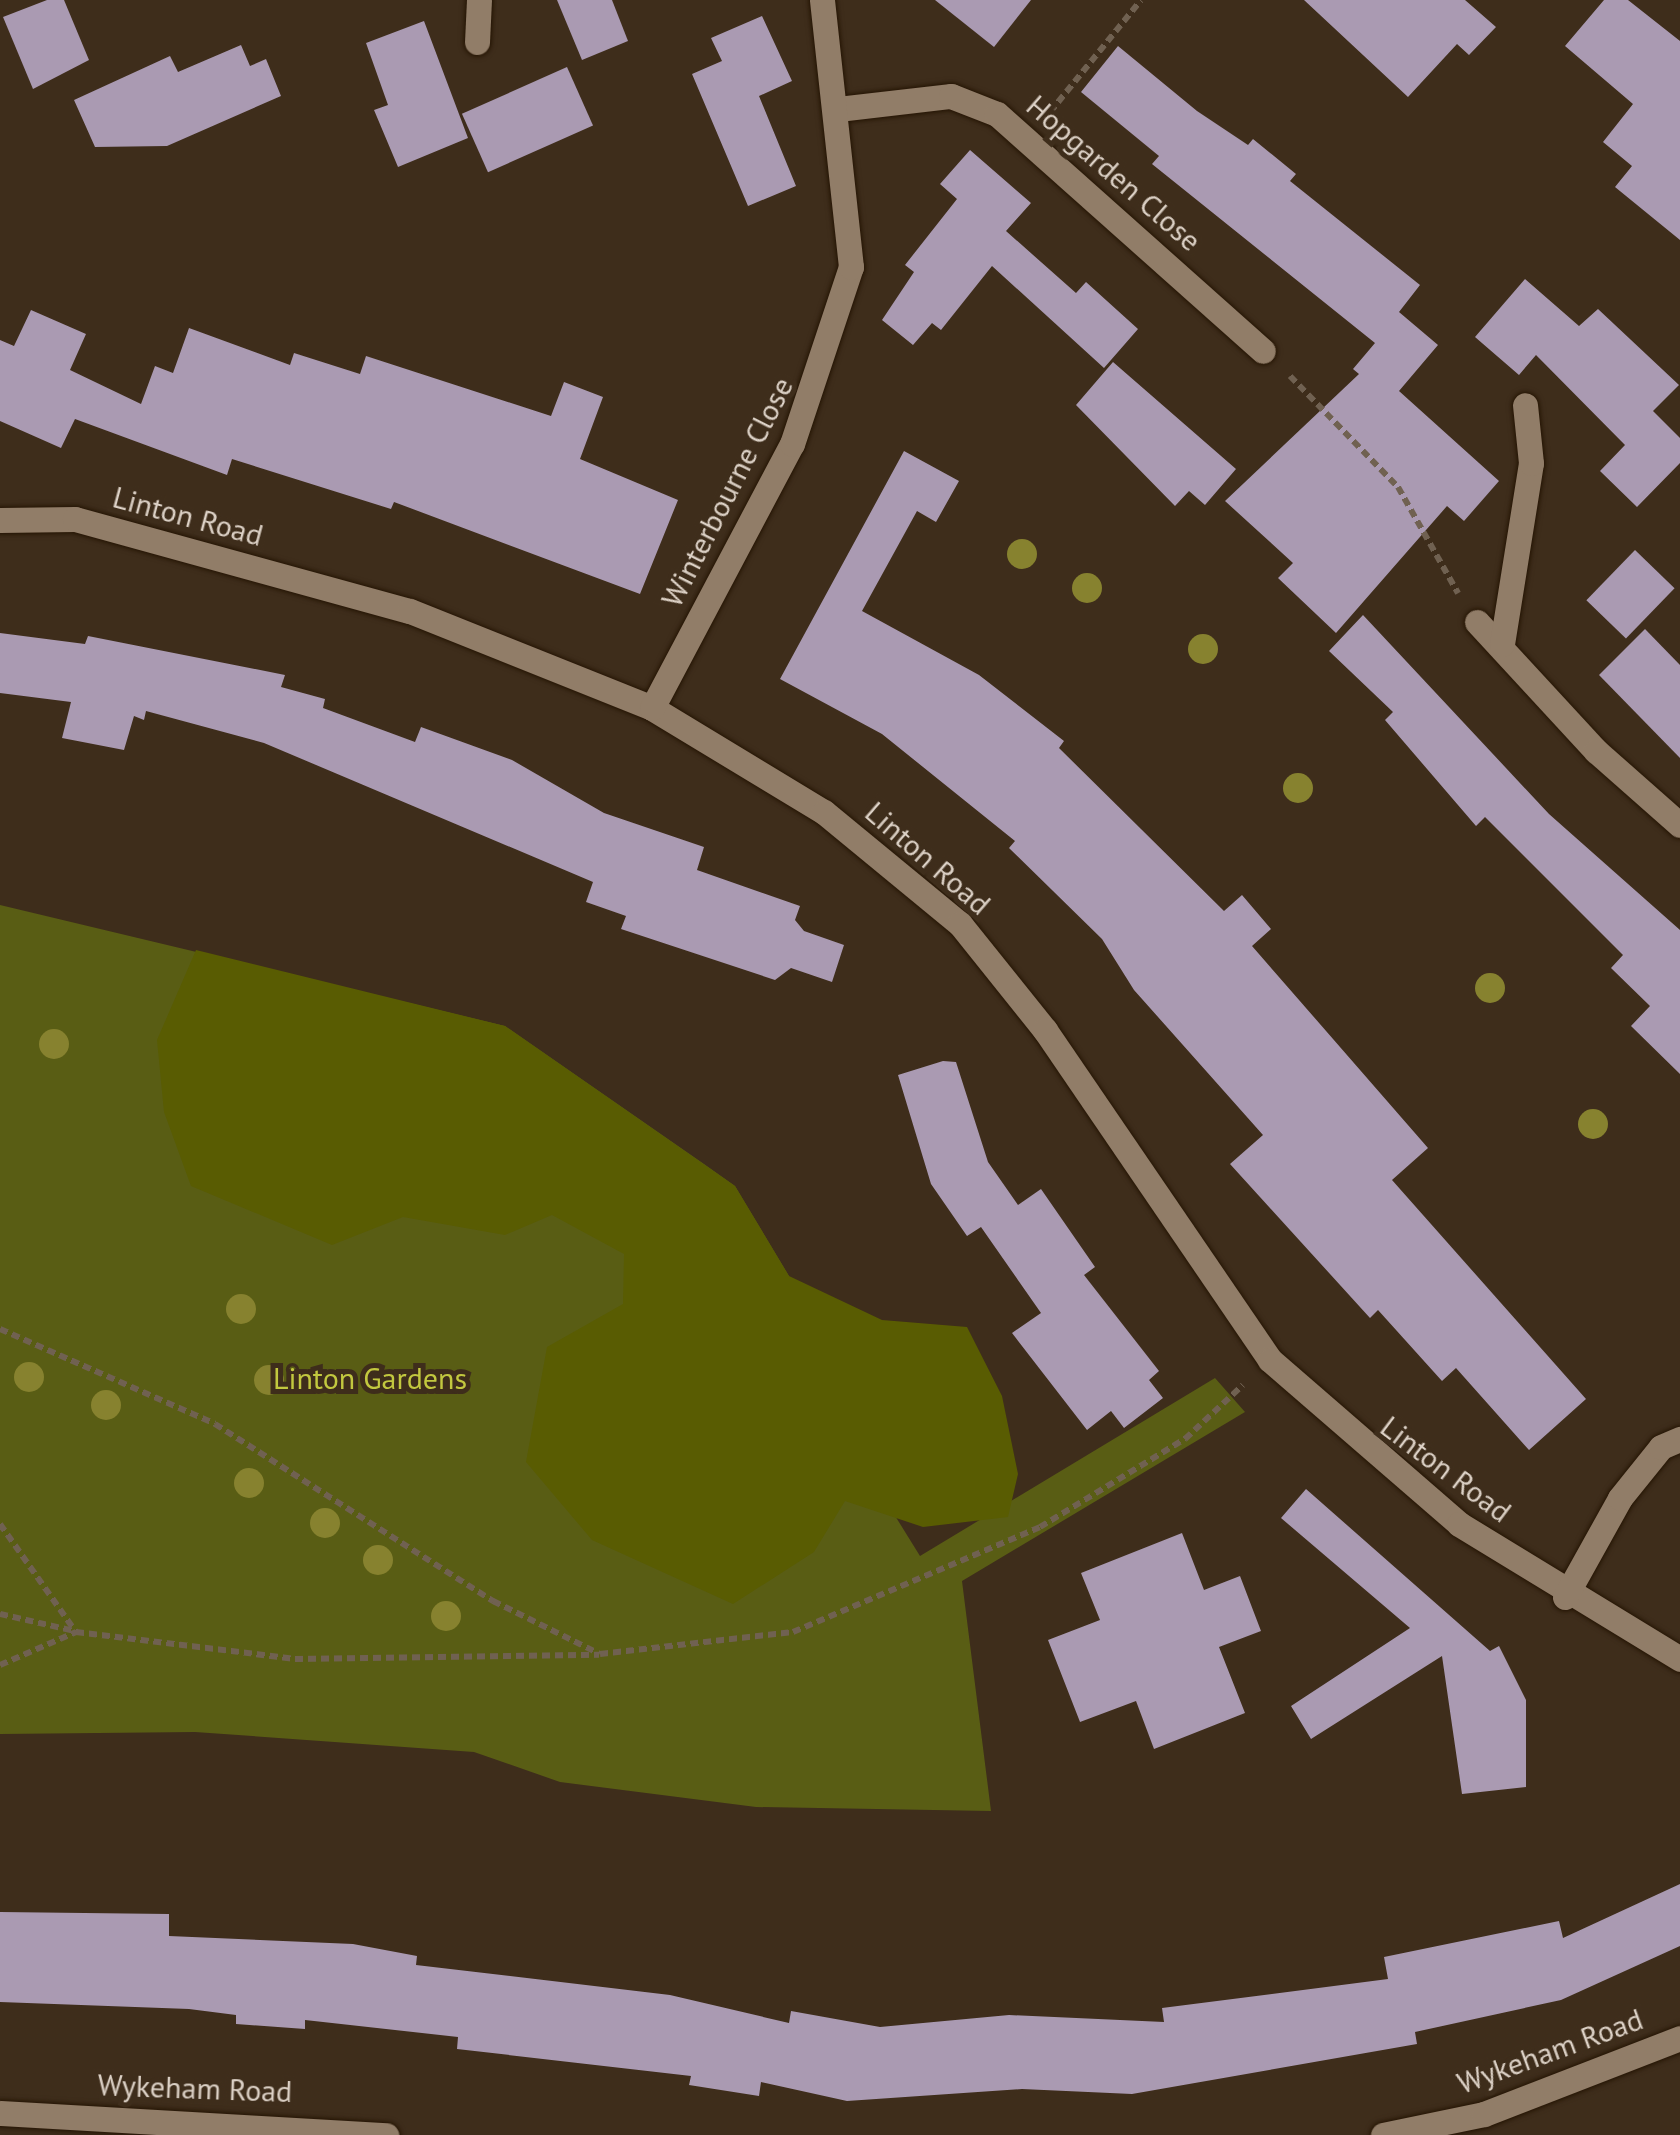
<!DOCTYPE html>
<style>
body{margin:0}
#map{position:relative;width:1680px;height:2135px;overflow:hidden;background:#3e2d1b;font-family:"PT Sans",sans-serif}
div>[style]{position:absolute}
.green>*{inset:0;background:#595d14}
.forest>*{inset:0;background:#595c02}
.building>*{inset:0;background:#aa9ab2;transform-origin:0 0}
.path>*{height:6px;margin-top:-3px;transform-origin:0;background:repeating-linear-gradient(90deg,#706151 0 8px,transparent 0 13px)}
.roads{filter:drop-shadow(0 0 2px #251504) drop-shadow(0 0 2px #251504)}
.minor>*{height:25px;margin:-12.5px;padding:0 12.5px;transform-origin:12.5px;border-radius:12.5px;background:#917d68}
.trees>*{width:30px;height:30px;margin:-15px;border-radius:50%;background:#87822f}
span{translate:-50% -50%;white-space:nowrap;text-align:center;line-height:1.15;-webkit-text-stroke:10px #3e2d1b;paint-order:stroke}
.street-label{font-size:30px;color:#dcd1c6}
.park-label{font-size:30px;color:#c2c83f}
</style>
<div id="map">
<div class="green">
<i style="clip-path:polygon(0 905px,505px 1026px,704px 1164px,735px 1186px,789px 1276px,804px 1369px,920px 1556px,1215px 1378px,1245px 1412px,962px 1581px,991px 1811px,756px 1807px,560px 1782px,474px 1752px,195px 1732px,0 1734px)"></i>
</div>
<div class="forest">
<i style="clip-path:polygon(196px 950px,505px 1026px,735px 1186px,789px 1276px,882px 1320px,967px 1327px,1002px 1396px,1018px 1474px,1008px 1517px,923px 1527px,845px 1501px,814px 1552px,733px 1604px,592px 1540px,526px 1462px,547px 1347px,623px 1304px,624px 1254px,552px 1215px,505px 1235px,403px 1217px,332px 1245px,191px 1186px,164px 1112px,157px 1040px)"></i>
</div>
<div class="building">
<i style="clip-path:polygon(47px 0,64px 0,89px 60px,33px 89px,3px 17px)"></i>
<i style="clip-path:polygon(557px 0,612px 0,628px 41px,582px 60px)"></i>
<i style="clip-path:polygon(935px 0,1031px 0,994px 47px)"></i>
<i style="clip-path:polygon(1304px 0,1465px 0,1496px 27px,1469px 55px,1457px 44px,1408px 97px)"></i>
<i style="clip-path:polygon(1604px 0,1628px 0,1680px 41px,1680px 240px,1615px 187px,1632px 166px,1603px 142px,1633px 104px,1565px 46px)"></i>
<i style="clip-path:polygon(762px 16px,792px 81px,759px 96px,796px 186px,748px 206px,692px 74px,722px 61px,711px 38px)"></i>
<i style="clip-path:polygon(424px 21px,468px 138px,398px 167px,374px 110px,388px 105px,366px 43px)"></i>
<i style="clip-path:polygon(241px 45px,250px 66px,266px 59px,281px 96px,167px 146px,95px 147px,74px 100px,170px 56px,178px 72px)"></i>
<i style="clip-path:polygon(1118px 46px,1197px 111px,1248px 145px,1253px 139px,1296px 174px,1290px 181px,1420px 285px,1399px 312px,1438px 345px,1399px 391px,1499px 481px,1464px 521px,1447px 506px,1336px 633px,1278px 578px,1293px 563px,1225px 501px,1359px 374px,1353px 369px,1375px 343px,1152px 164px,1159px 156px,1081px 92px)"></i>
<i style="left:567px;top:67px;width:64px;height:115px;rotate:66deg"></i>
<i style="clip-path:polygon(970px 150px,1031px 203px,1006px 231px,1076px 293px,1086px 282px,1138px 329px,1104px 368px,992px 266px,941px 330px,932px 323px,913px 345px,882px 320px,914px 272px,905px 265px,957px 199px,940px 184px)"></i>
<i style="clip-path:polygon(1525px 279px,1579px 326px,1598px 309px,1679px 385px,1653px 411px,1680px 438px,1680px 463px,1637px 507px,1600px 471px,1625px 445px,1536px 355px,1519px 375px,1475px 337px)"></i>
<i style="clip-path:polygon(31px 310px,86px 334px,70px 370px,141px 404px,155px 366px,173px 373px,189px 328px,290px 365px,294px 353px,360px 374px,366px 356px,551px 416px,564px 382px,603px 397px,580px 459px,678px 500px,640px 594px,394px 502px,391px 509px,232px 459px,227px 475px,75px 419px,61px 448px,0 421px,0 340px,14px 346px)"></i>
<i style="clip-path:polygon(1113px 362px,1236px 469px,1205px 505px,1189px 491px,1175px 506px,1076px 405px)"></i>
<i style="clip-path:polygon(904px 451px,959px 481px,936px 522px,917px 511px,862px 611px,979px 675px,1064px 741px,1059px 748px,1224px 911px,1242px 895px,1271px 929px,1252px 946px,1428px 1148px,1392px 1180px,1586px 1399px,1529px 1450px,1456px 1368px,1442px 1381px,1378px 1310px,1370px 1318px,1230px 1164px,1263px 1135px,1134px 990px,1102px 939px,1009px 848px,1015px 841px,882px 734px,780px 679px)"></i>
<i style="left:1635px;top:550px;width:55px;height:70px;rotate:44deg"></i>
<i style="clip-path:polygon(1363px 615px,1549px 814px,1680px 930px,1680px 1074px,1631px 1026px,1650px 1006px,1611px 968px,1623px 955px,1485px 817px,1476px 826px,1385px 720px,1393px 712px,1329px 651px)"></i>
<i style="clip-path:polygon(1645px 629px,1680px 665px,1680px 758px,1599px 675px)"></i>
<i style="clip-path:polygon(0 633px,85px 644px,88px 636px,285px 675px,281px 687px,325px 699px,323px 708px,415px 742px,421px 727px,512px 760px,604px 813px,704px 847px,697px 870px,800px 906px,795px 920px,804px 931px,844px 945px,832px 982px,791px 968px,775px 980px,621px 929px,626px 916px,586px 902px,593px 882px,264px 743px,146px 711px,144px 720px,134px 716px,124px 750px,62px 738px,71px 702px,0 693px)"></i>
<i style="clip-path:polygon(943px 1061px,956px 1062px,988px 1162px,1018px 1205px,1041px 1189px,1095px 1267px,1084px 1275px,1159px 1371px,1149px 1380px,1163px 1398px,1124px 1428px,1111px 1411px,1087px 1430px,1012px 1333px,1041px 1313px,981px 1227px,967px 1236px,931px 1184px,898px 1075px)"></i>
<i style="clip-path:polygon(1306px 1489px,1490px 1651px,1499px 1646px,1526px 1700px,1526px 1787px,1462px 1794px,1442px 1656px,1311px 1739px,1291px 1706px,1410px 1628px,1281px 1518px)"></i>
<i style="clip-path:polygon(1182px 1533px,1204px 1590px,1240px 1576px,1261px 1631px,1219px 1647px,1245px 1713px,1154px 1749px,1136px 1701px,1080px 1722px,1048px 1640px,1100px 1620px,1081px 1573px)"></i>
<i style="clip-path:polygon(1680px 1884px,1680px 1946px,1561px 2000px,1415px 2032px,1417px 2044px,1132px 2094px,1022px 2089px,847px 2101px,761px 2082px,759px 2096px,689px 2085px,691px 2076px,457px 2049px,458px 2037px,305px 2020px,305px 2029px,236px 2024px,236px 2015px,189px 2009px,0 2002px,0 1912px,169px 1914px,169px 1936px,353px 1944px,417px 1956px,416px 1965px,670px 1995px,789px 2023px,791px 2011px,880px 2027px,1009px 2015px,1164px 2022px,1162px 2008px,1388px 1979px,1384px 1957px,1559px 1921px,1563px 1938px)"></i>
</div>
<div class="path">
<i style="left:1050px;top:112px;width:144px;rotate:-50.9deg"></i>
<i style="left:1290px;top:376px;width:155px;rotate:45.8deg"></i>
<i style="left:1398px;top:487px;width:122px;rotate:60.5deg"></i>
<i style="left:0;top:1329px;width:235px;rotate:23.8deg"></i>
<i style="left:215px;top:1424px;width:330px;rotate:32.5deg"></i>
<i style="left:493px;top:1601px;width:119px;rotate:26.4deg"></i>
<i style="left:600px;top:1654px;width:194px;rotate:-6.5deg"></i>
<i style="left:793px;top:1632px;width:268px;rotate:-23deg"></i>
<i style="left:1040px;top:1527px;width:170px;rotate:-31.3deg"></i>
<i style="left:1185px;top:1439px;width:79px;rotate:-43deg"></i>
<i style="left:0;top:1524px;width:132px;rotate:54.9deg"></i>
<i style="left:76px;top:1632px;width:221px;rotate:7deg"></i>
<i style="left:295px;top:1659px;width:304px;rotate:-0.8deg"></i>
<i style="left:0;top:1614px;width:77px;rotate:12.8deg"></i>
<i style="left:0;top:1665px;width:83px;rotate:-23.5deg"></i>
</div>
<div class="roads">
<div class="minor">
<i style="left:477px;top:42px;width:42px;rotate:-87.3deg"></i>
<i style="left:838px;top:109px;width:114px;rotate:-6.6deg"></i>
<i style="left:951px;top:96px;width:49px;rotate:21.4deg"></i>
<i style="left:997px;top:114px;width:356px;rotate:41.7deg"></i>
<i style="left:0;top:520px;width:75px;rotate:-0.8deg"></i>
<i style="left:75px;top:519px;width:347px;rotate:15.4deg"></i>
<i style="left:410px;top:611px;width:261px;rotate:21.8deg"></i>
<i style="left:652px;top:708px;width:201px;rotate:31.2deg"></i>
<i style="left:824px;top:812px;width:176px;rotate:39.5deg"></i>
<i style="left:960px;top:924px;width:136px;rotate:51.3deg"></i>
<i style="left:1045px;top:1030px;width:399px;rotate:55.7deg"></i>
<i style="left:1270px;top:1360px;width:250px;rotate:40.9deg"></i>
<i style="left:1459px;top:1524px;width:259px;rotate:31.4deg"></i>
<i style="left:1477px;top:622px;width:176px;rotate:47.3deg"></i>
<i style="left:1596px;top:751px;width:112px;rotate:41.4deg"></i>
<i style="left:1502px;top:644px;width:183px;rotate:-80.9deg"></i>
<i style="left:1531px;top:463px;width:58px;rotate:-95.9deg"></i>
<i style="left:652px;top:708px;width:299px;rotate:-62.1deg"></i>
<i style="left:792px;top:444px;width:187px;rotate:-71.6deg"></i>
<i style="left:851px;top:267px;width:269px;rotate:-96.2deg"></i>
<i style="left:1565px;top:1597px;width:113px;rotate:-60.9deg"></i>
<i style="left:1620px;top:1498px;width:65px;rotate:-51.2deg"></i>
<i style="left:1661px;top:1447px;width:21px;rotate:-23deg"></i>
<i style="left:0;top:2113px;width:387px;rotate:3.3deg"></i>
<i style="left:1383px;top:2135px;width:103px;rotate:-11.7deg"></i>
<i style="left:1484px;top:2114px;width:210px;rotate:-21.2deg"></i>
</div>
</div>
<div class="trees">
<i style="left:1022px;top:554px"></i>
<i style="left:1087px;top:588px"></i>
<i style="left:1203px;top:649px"></i>
<i style="left:1298px;top:788px"></i>
<i style="left:1490px;top:988px"></i>
<i style="left:54px;top:1044px"></i>
<i style="left:1593px;top:1124px"></i>
<i style="left:241px;top:1309px"></i>
<i style="left:29px;top:1377px"></i>
<i style="left:269px;top:1380px"></i>
<i style="left:106px;top:1405px"></i>
<i style="left:249px;top:1483px"></i>
<i style="left:325px;top:1523px"></i>
<i style="left:378px;top:1560px"></i>
<i style="left:446px;top:1616px"></i>
</div>
<div class="street-label">
<span style="left:1114px;top:173px;rotate:41deg">Hopgarden Close</span>
<span style="left:727px;top:492px;rotate:-63deg">Winterbourne Close</span>
<span style="left:188px;top:516px;rotate:15deg">Linton Road</span>
<span style="left:928px;top:858px;rotate:41deg">Linton Road</span>
<span style="left:1446px;top:1469px;rotate:37deg">Linton Road</span>
<span style="left:1550px;top:2051px;rotate:-20deg">Wykeham Road</span>
<span style="left:195px;top:2088px;rotate:2deg">Wykeham Road</span>
</div>
<div class="park-label">
<span style="left:370px;top:1378px">Linton Gardens</span>
</div>
</div>
